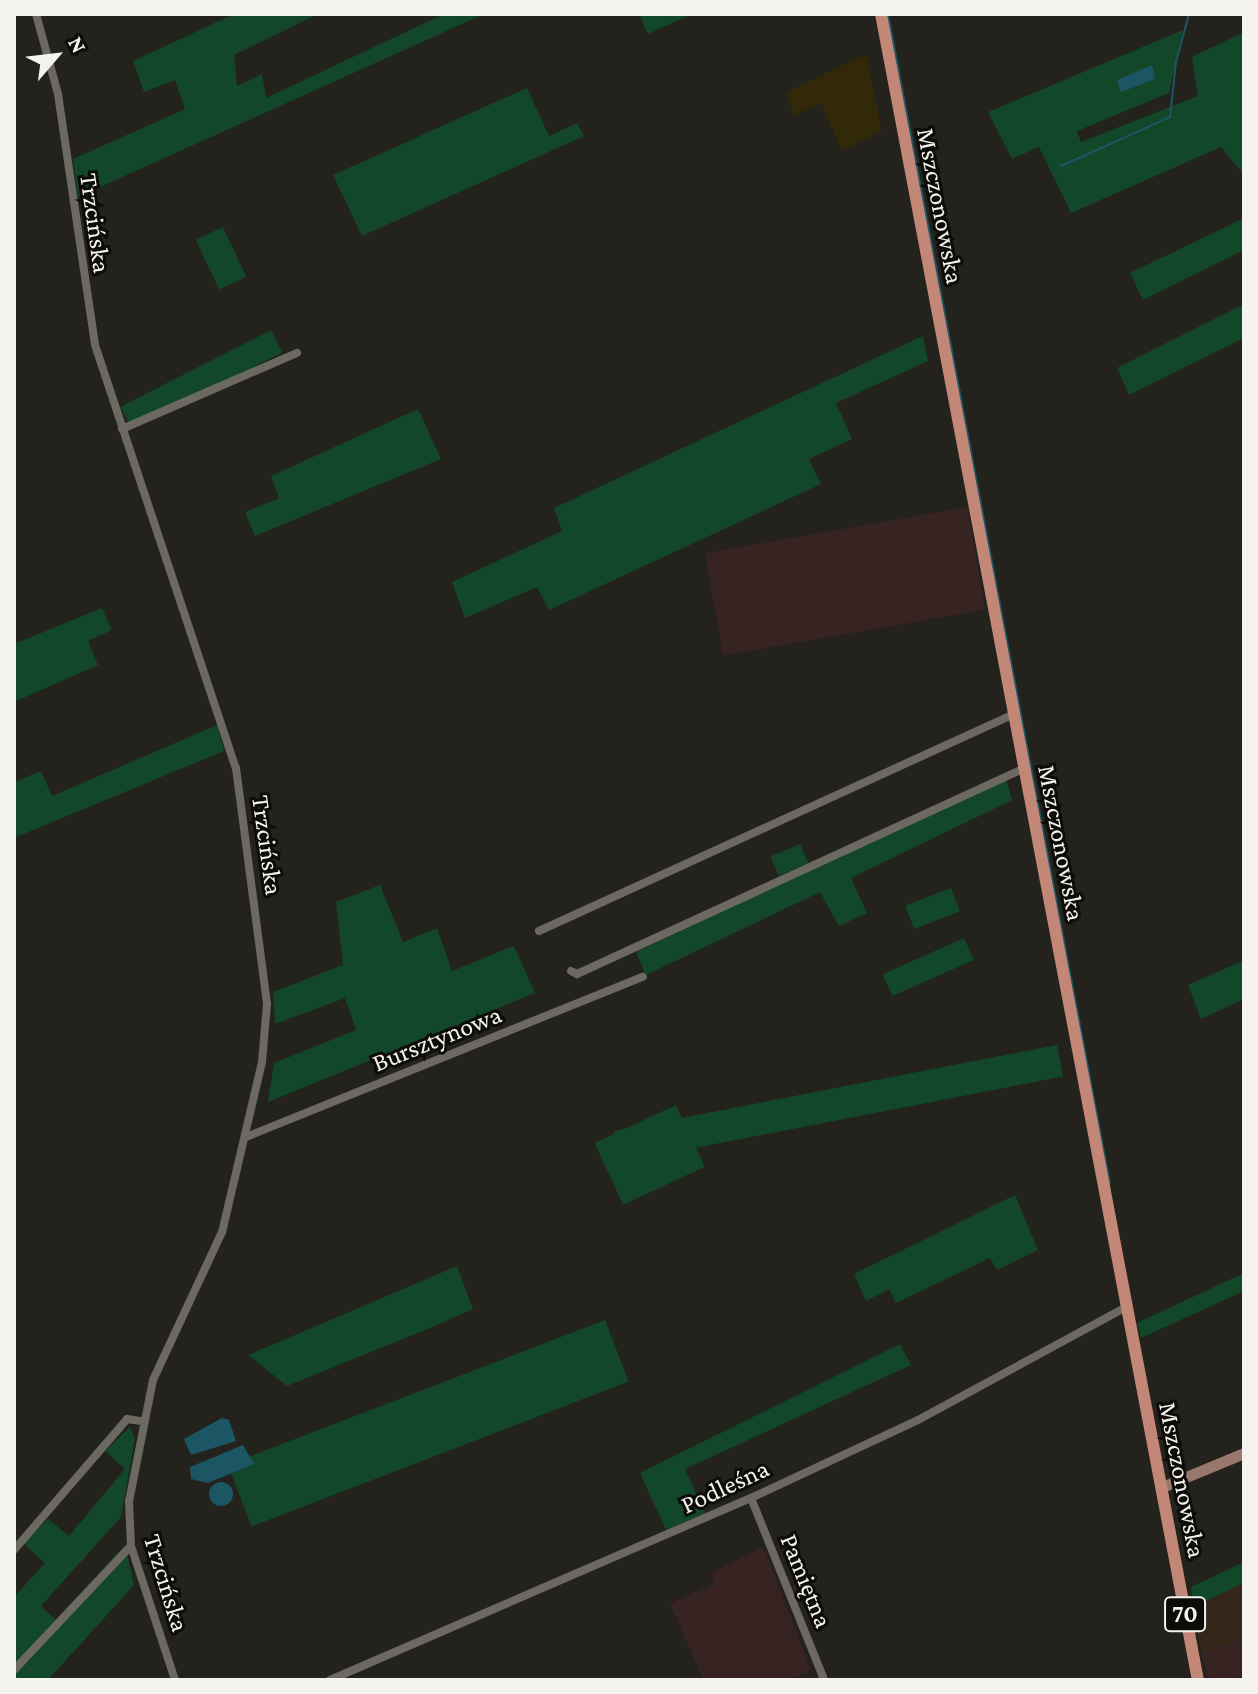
<!DOCTYPE html>
<meta charset="utf-8">
<style>
body{margin:0}
#map{position:relative;width:1258px;height:1694px;overflow:hidden;background:#24221c;font-family:"Crimson Pro",serif}
div>[style]{position:absolute}
.commercial>*{inset:0;background:#35261a}
.industrial>*{inset:0;background:#372422;transform-origin:0 0}
.green>*{inset:0;background:#134729;transform-origin:0 0}
.sand>*{inset:0;background:#312908}
.water>*{inset:0;background:#1c5665}
.round{border-radius:50%}
.stream>*{height:2px;margin:-1px;padding:0 1px;transform-origin:1px;border-radius:1px;background:#1c5665}
.minor>*{height:8px;margin:-4px;padding:0 4px;transform-origin:4px;border-radius:4px;background:#6c6962}
.secondary>*{height:11px;margin:-5.5px;padding:0 5.5px;transform-origin:5.5px;border-radius:5.5px;background:#98786c}
.primary>*{height:12px;margin:-6px;padding:0 6px;transform-origin:6px;border-radius:6px;background:#c38777}
span{translate:-50% -50%;white-space:nowrap;text-align:center;line-height:1.15;-webkit-text-stroke:6px #0d0c09;paint-order:stroke}
.shield-label span{padding:2px 6px;background:#0d0c09;border:2px solid;border-radius:6px;-webkit-text-stroke-width:0}
.shield-label{font-size:24px;color:#f4f3ef;font-weight:700}
.street-label{font-size:26px;color:#f4f3ef}
.frame{position:absolute;inset:0;border:16px solid #f4f3ef;pointer-events:none}
.north{position:absolute;left:16px;top:16px;width:80px;height:80px;-webkit-text-stroke:6px #0d0c09;paint-order:stroke;rotate:62deg;font-size:22px;font-weight:700;line-height:32px;text-align:center;color:#f4f3ef}
.north::after{content:'';display:block;margin:auto;width:28px;height:36px;background:#f4f3ef;clip-path:polygon(50% 0,100% 100%,50% 72%,0 100%)}
</style>
<div id="map">
<div class="commercial">
<i style="clip-path:polygon(1244px 1583px,1244px 1636px,1202px 1655px,1193px 1607px)"></i>
</div>
<div class="industrial">
<i style="left:967px;top:507px;width:104px;height:266px;rotate:80deg"></i>
<i style="clip-path:polygon(763px 1547px,811px 1670px,787px 1680px,704px 1680px,670px 1604px,715px 1583px,711px 1573px)"></i>
<i style="clip-path:polygon(1244px 1636px,1244px 1677px,1209px 1680px,1202px 1655px)"></i>
</div>
<div class="green">
<i style="clip-path:polygon(234px 14px,318px 14px,234px 55px,237px 86px,262px 74px,266px 98px,444px 14px,484px 14px,78px 197px,73px 159px,185px 109px,175px 80px,144px 92px,133px 61px)"></i>
<i style="clip-path:polygon(639px 14px,692px 14px,648px 34px)"></i>
<i style="clip-path:polygon(1183px 30px,1169px 93px,1077px 131px,1081px 142px,1198px 96px,1192px 57px,1244px 32px,1244px 175px,1221px 147px,1071px 213px,1039px 147px,1012px 159px,988px 112px)"></i>
<i style="clip-path:polygon(527px 88px,549px 136px,577px 123px,584px 136px,362px 236px,333px 175px)"></i>
<i style="clip-path:polygon(1244px 218px,1244px 250px,1143px 300px,1130px 273px)"></i>
<i style="left:223px;top:227px;width:55px;height:30px;rotate:65deg"></i>
<i style="clip-path:polygon(1244px 304px,1244px 338px,1129px 395px,1117px 368px)"></i>
<i style="left:271px;top:330px;width:25px;height:169px;rotate:63deg"></i>
<i style="clip-path:polygon(923px 336px,928px 361px,836px 403px,852px 439px,809px 459px,821px 484px,549px 610px,537px 587px,465px 618px,452px 582px,562px 531px,554px 508px)"></i>
<i style="clip-path:polygon(418px 409px,441px 459px,255px 536px,245px 512px,279px 498px,271px 476px)"></i>
<i style="clip-path:polygon(102px 608px,112px 630px,88px 641px,98px 665px,14px 702px,14px 644px)"></i>
<i style="clip-path:polygon(217px 725px,224px 751px,14px 838px,14px 782px,41px 771px,52px 796px)"></i>
<i style="clip-path:polygon(1006px 777px,1012px 800px,851px 878px,867px 913px,839px 926px,820px 892px,646px 975px,636px 952px)"></i>
<i style="left:800px;top:844px;width:21px;height:32px;rotate:67deg"></i>
<i style="clip-path:polygon(380px 885px,403px 942px,437px 928px,452px 971px,514px 946px,535px 993px,268px 1102px,274px 1063px,356px 1030px,345px 998px,275px 1024px,273px 992px,343px 965px,336px 902px)"></i>
<i style="left:951px;top:888px;width:25px;height:49px;rotate:69deg"></i>
<i style="left:964px;top:938px;width:24px;height:89px;rotate:66deg"></i>
<i style="clip-path:polygon(1244px 960px,1244px 999px,1201px 1019px,1188px 985px)"></i>
<i style="left:1057px;top:1045px;width:32px;height:451px;rotate:79deg"></i>
<i style="left:676px;top:1105px;width:68px;height:90px;rotate:65deg"></i>
<i style="clip-path:polygon(1015px 1195px,1038px 1250px,997px 1270px,990px 1258px,896px 1303px,889px 1289px,866px 1301px,854px 1274px)"></i>
<i style="clip-path:polygon(457px 1266px,473px 1309px,430px 1328px,287px 1386px,248px 1355px)"></i>
<i style="clip-path:polygon(1244px 1273px,1244px 1296px,1242px 1292px,1141px 1338px,1137px 1323px)"></i>
<i style="left:605px;top:1320px;width:66px;height:404px;rotate:69deg"></i>
<i style="clip-path:polygon(900px 1344px,911px 1365px,685px 1469px,705px 1513px,666px 1530px,640px 1473px)"></i>
<i style="clip-path:polygon(130px 1427px,135px 1439px,121px 1517px,41px 1606px,56px 1620px,125px 1545px,134px 1585px,48px 1680px,14px 1680px,14px 1597px,45px 1563px,23px 1543px,48px 1519px,69px 1536px,125px 1469px,105px 1451px)"></i>
<i style="clip-path:polygon(1244px 1562px,1244px 1583px,1193px 1607px,1191px 1587px)"></i>
</div>
<div class="sand">
<i style="clip-path:polygon(866px 54px,882px 131px,842px 150px,821px 103px,795px 115px,785px 93px)"></i>
</div>
<div class="water">
<i style="clip-path:polygon(1152px 65px,1155px 79px,1121px 92px,1117px 80px)"></i>
<i style="clip-path:polygon(222px 1418px,229px 1420px,236px 1441px,191px 1455px,184px 1439px)"></i>
<i style="clip-path:polygon(243px 1445px,254px 1464px,208px 1483px,191px 1479px,190px 1467px)"></i>
<i class="round" style="left:209px;top:1482px;width:24px;height:24px"></i>
</div>
<div class="stream">
<i style="left:888px;top:14px;width:1190px;rotate:79.25deg"></i>
<i style="left:1061px;top:166px;width:120px;rotate:-24.2deg"></i>
<i style="left:1170px;top:117px;width:55px;rotate:-83.8deg"></i>
<i style="left:1176px;top:62px;width:50px;rotate:-74.8deg"></i>
</div>
<div class="minor">
<i style="left:36px;top:14px;width:83px;rotate:74.6deg"></i>
<i style="left:58px;top:94px;width:254px;rotate:81.6deg"></i>
<i style="left:95px;top:345px;width:446px;rotate:71.6deg"></i>
<i style="left:236px;top:768px;width:238px;rotate:82.5deg"></i>
<i style="left:267px;top:1004px;width:58px;rotate:94.9deg"></i>
<i style="left:262px;top:1062px;width:175px;rotate:103.2deg"></i>
<i style="left:222px;top:1232px;width:163px;rotate:115deg"></i>
<i style="left:153px;top:1380px;width:123px;rotate:101.2deg"></i>
<i style="left:129px;top:1501px;width:45px;rotate:87.5deg"></i>
<i style="left:131px;top:1546px;width:141px;rotate:71.8deg"></i>
<i style="left:122px;top:429px;width:191px;rotate:-23.5deg"></i>
<i style="left:539px;top:931px;width:522px;rotate:-24.55deg"></i>
<i style="left:571px;top:971px;width:7px;rotate:27deg"></i>
<i style="left:577px;top:974px;width:493px;rotate:-24.7deg"></i>
<i style="left:246px;top:1137px;width:428px;rotate:-22deg"></i>
<i style="left:751px;top:1498px;width:196px;rotate:68.1deg"></i>
<i style="left:14px;top:1550px;width:173px;rotate:-49.2deg"></i>
<i style="left:127px;top:1419px;width:15px;rotate:8deg"></i>
<i style="left:14px;top:1670px;width:170px;rotate:-46.7deg"></i>
<i style="left:330px;top:1680px;width:459px;rotate:-23.4deg"></i>
<i style="left:751px;top:1498px;width:184px;rotate:-25deg"></i>
<i style="left:918px;top:1420px;width:237px;rotate:-28.5deg"></i>
</div>
<div class="secondary">
<i style="left:1162px;top:1487px;width:89px;rotate:-22.5deg"></i>
</div>
<div class="primary">
<i style="left:881px;top:14px;width:1696px;rotate:79.23deg"></i>
</div>
<div class="shield-label">
<span style="left:1185px;top:1614px">70</span>
</div>
<div class="street-label">
<span style="left:940px;top:206px;rotate:79deg">Mszczonowska</span>
<span style="left:95px;top:223px;rotate:82deg">Trzcińska</span>
<span style="left:1061px;top:843px;rotate:79deg">Mszczonowska</span>
<span style="left:267px;top:845px;rotate:82deg">Trzcińska</span>
<span style="left:437px;top:1039px;rotate:-22deg">Bursztynowa</span>
<span style="left:1182px;top:1480px;rotate:79deg">Mszczonowska</span>
<span style="left:725px;top:1487px;rotate:-25deg">Podleśna</span>
<span style="left:806px;top:1581px;rotate:68deg">Pamiętna</span>
<span style="left:166px;top:1583px;rotate:73deg">Trzcińska</span>
</div>
<div class="frame"></div>
<div class="north">N</div>
</div>
